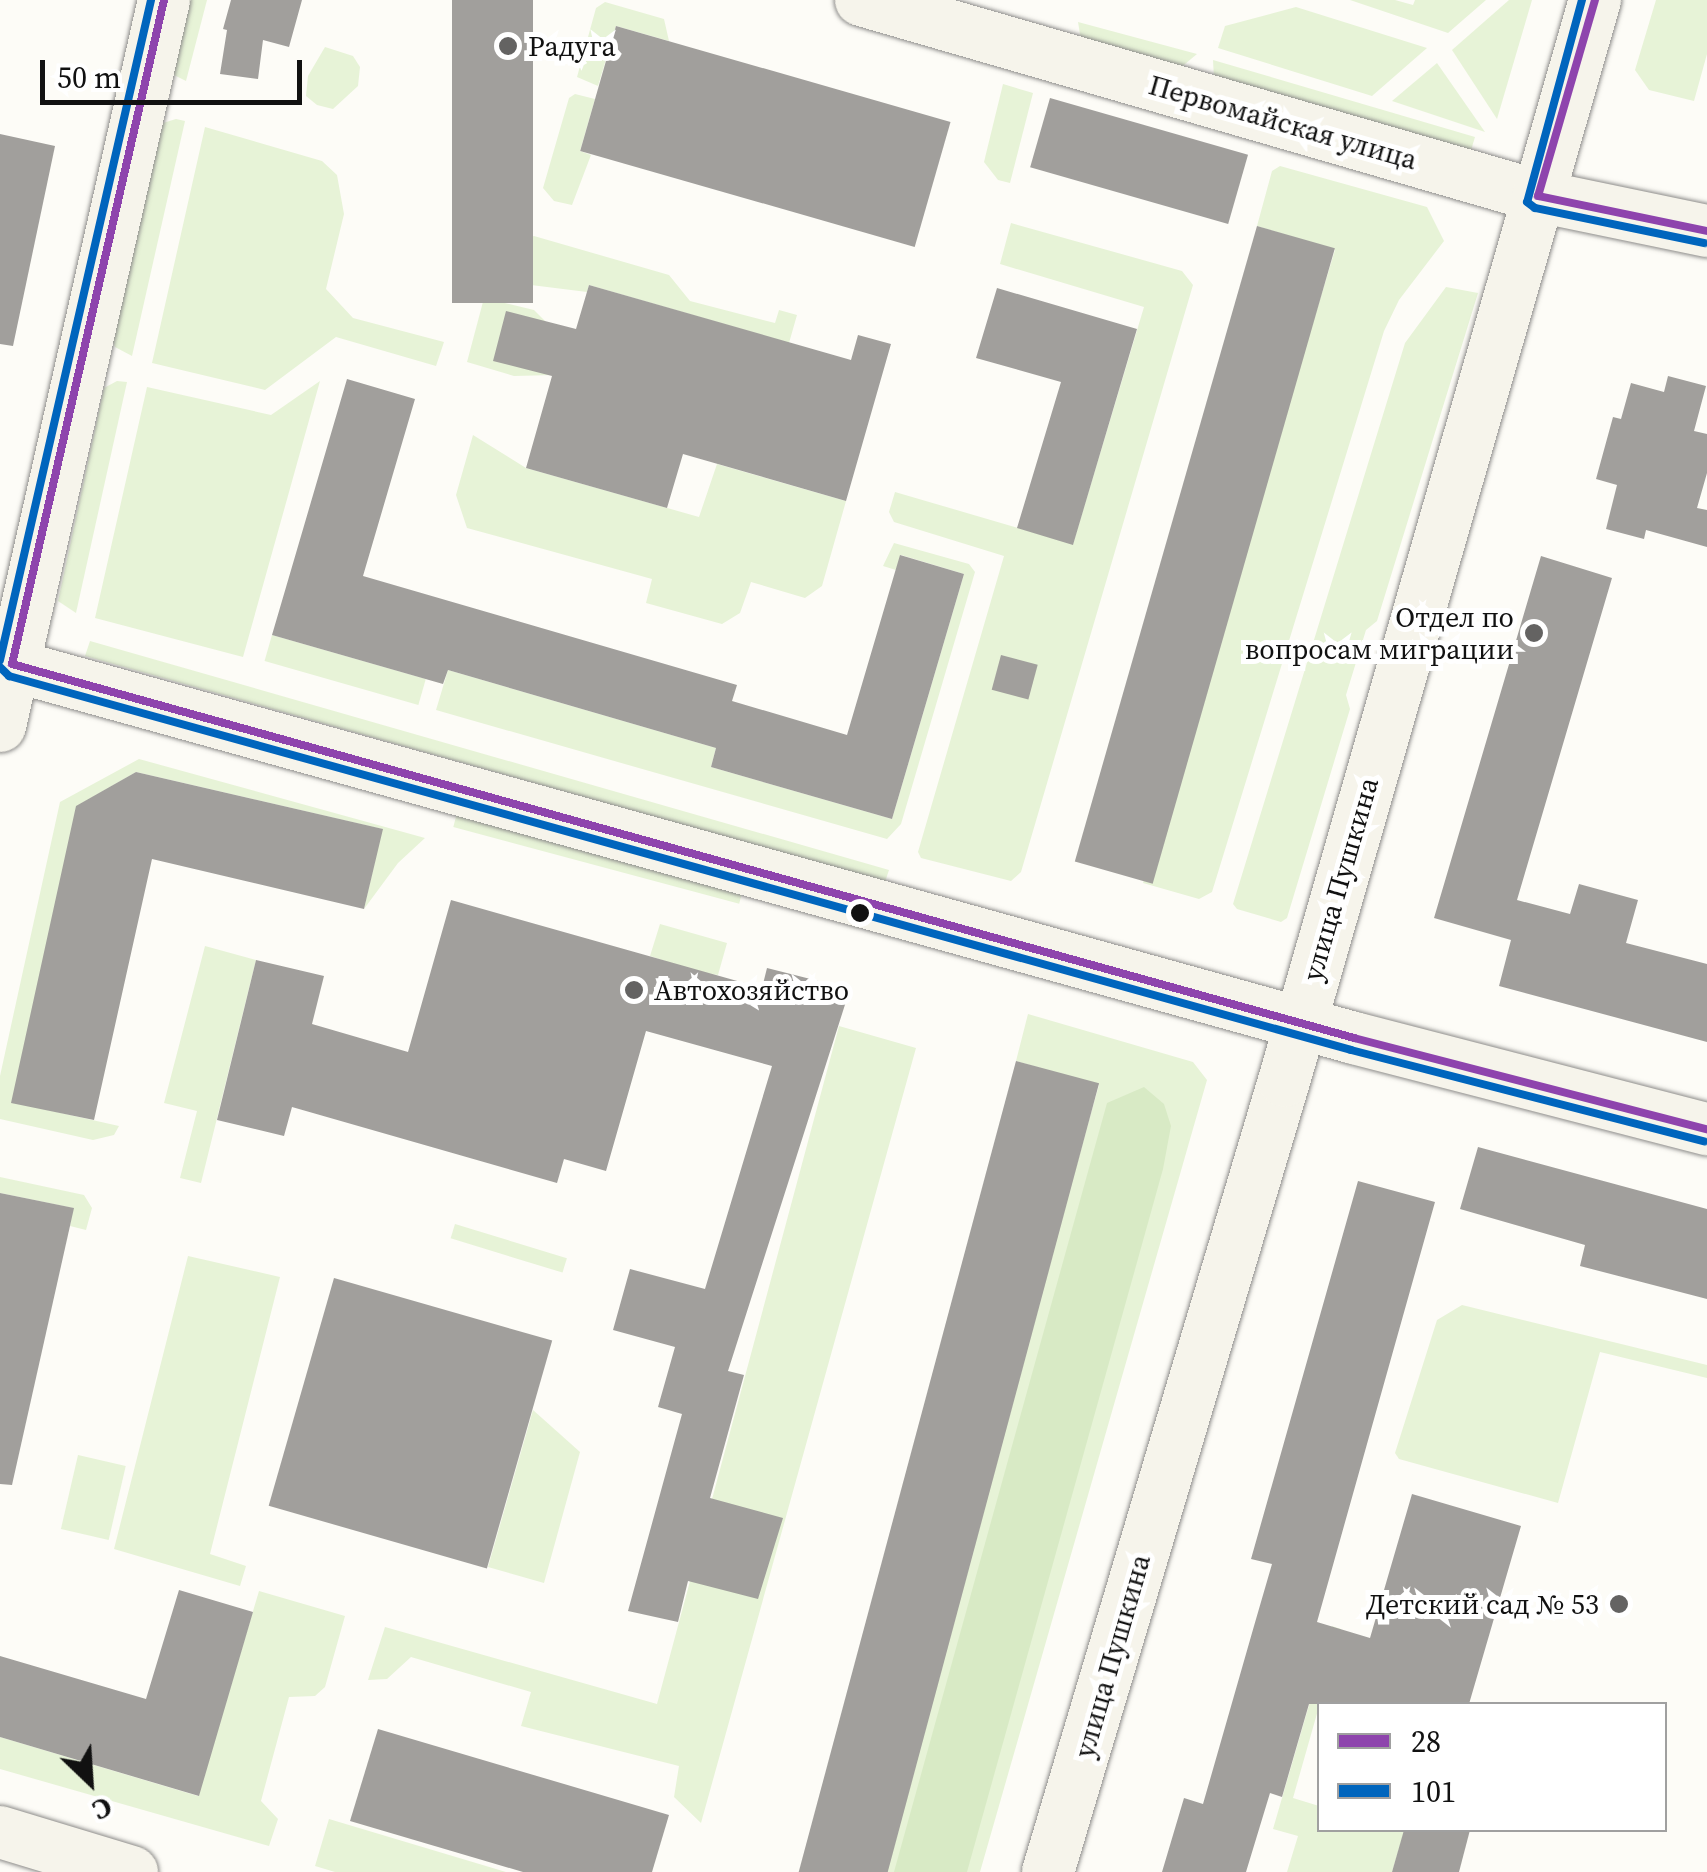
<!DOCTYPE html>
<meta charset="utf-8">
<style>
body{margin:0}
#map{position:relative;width:1707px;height:1872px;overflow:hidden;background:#fdfcf7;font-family:"Source Serif 4",serif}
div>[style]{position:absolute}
.green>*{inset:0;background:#e7f3d7;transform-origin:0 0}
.forest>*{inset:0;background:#d8eac5}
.building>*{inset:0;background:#a19f9c;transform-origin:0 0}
.roads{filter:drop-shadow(0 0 2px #8e8d8b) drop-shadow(0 0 2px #8e8d8b)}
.secondary>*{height:52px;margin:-26px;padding:0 26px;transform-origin:26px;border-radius:26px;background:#f6f4eb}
.bus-1>*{height:8px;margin:-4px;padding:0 4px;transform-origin:4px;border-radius:4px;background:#8e44ad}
.bus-2>*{height:8px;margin:-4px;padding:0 4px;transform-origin:4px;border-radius:4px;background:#0065bd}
.dots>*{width:28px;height:28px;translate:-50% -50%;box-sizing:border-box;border:5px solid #fff;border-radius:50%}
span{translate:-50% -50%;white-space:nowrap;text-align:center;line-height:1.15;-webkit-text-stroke:10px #fff;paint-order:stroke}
.poi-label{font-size:28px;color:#111}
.left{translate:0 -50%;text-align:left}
.right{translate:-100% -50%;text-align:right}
.street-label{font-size:28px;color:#111}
.legend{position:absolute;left:1317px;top:1702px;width:350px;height:130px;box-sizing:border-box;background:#fff;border:2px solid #a0a0a0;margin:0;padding:12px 18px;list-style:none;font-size:30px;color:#111}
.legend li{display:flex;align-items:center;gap:20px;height:50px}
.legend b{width:50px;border:2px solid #a0a0a0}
.north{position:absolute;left:40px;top:1732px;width:100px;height:100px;-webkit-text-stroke:8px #fff;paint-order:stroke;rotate:155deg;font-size:28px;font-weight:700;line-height:40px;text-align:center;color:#111}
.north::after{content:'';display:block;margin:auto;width:35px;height:45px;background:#111;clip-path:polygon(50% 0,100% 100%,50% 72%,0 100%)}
.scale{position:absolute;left:40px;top:60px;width:262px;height:45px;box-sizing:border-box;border:5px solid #111;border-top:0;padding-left:12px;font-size:30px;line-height:35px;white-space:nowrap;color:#111;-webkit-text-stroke:8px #fff;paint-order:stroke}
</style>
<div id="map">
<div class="green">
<i style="clip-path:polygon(183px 0,207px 0,186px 81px,172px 74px)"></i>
<i style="clip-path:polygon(1350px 0,1395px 0,1413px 5px,1415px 0,1486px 0,1448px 33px)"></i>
<i style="clip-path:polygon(1509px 0,1532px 0,1497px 119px,1452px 50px)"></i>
<i style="clip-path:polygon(1656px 0,1707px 0,1707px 54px,1694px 101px,1649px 90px,1635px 70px)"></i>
<i style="clip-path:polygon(605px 2px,664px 19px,669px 41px,616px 26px,598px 86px,577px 77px,596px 8px)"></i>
<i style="clip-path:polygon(1296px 7px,1427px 48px,1372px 96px,1218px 48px,1225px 26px)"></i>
<i style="clip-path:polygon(1078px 22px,1197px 54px,1179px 69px,1081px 40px)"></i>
<i style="clip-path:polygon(325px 47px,353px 56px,360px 67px,358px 86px,333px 109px,317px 105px,306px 96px,308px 76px)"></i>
<i style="clip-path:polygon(1213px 60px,1475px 137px,1469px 157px,1214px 79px)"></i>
<i style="clip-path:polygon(1437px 63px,1485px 132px,1392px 101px)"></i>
<i style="clip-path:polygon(1003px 84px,1033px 93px,1010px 183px,998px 180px,984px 162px)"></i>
<i style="clip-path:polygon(575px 94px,595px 99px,580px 151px,591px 155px,572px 205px,554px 201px,543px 188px,569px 98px)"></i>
<i style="clip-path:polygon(176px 119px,185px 121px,132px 356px,115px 347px,112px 339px,163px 123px)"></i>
<i style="clip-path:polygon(205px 127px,322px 161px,337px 175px,344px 214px,326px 289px,353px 318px,444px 342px,436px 366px,336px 337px,265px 390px,152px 363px)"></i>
<i style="clip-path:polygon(1280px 166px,1427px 207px,1444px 241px,1399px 300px,1384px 331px,1212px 892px,1199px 899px,1143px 883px,1335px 250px,1257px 226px,1272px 171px)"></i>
<i style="clip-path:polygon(1011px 223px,1182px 271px,1193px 285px,1021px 872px,1011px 881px,921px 858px,918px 852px,1004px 556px,894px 522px,889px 512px,895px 492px,1073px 544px,1144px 307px,1000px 264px)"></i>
<i style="clip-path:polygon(534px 236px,669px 275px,690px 301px,775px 323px,779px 310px,797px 315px,789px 343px,589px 285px,587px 292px,515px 283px,525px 239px)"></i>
<i style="clip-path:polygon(1446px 287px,1478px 293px,1377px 621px,1366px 630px,1346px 695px,1350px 709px,1287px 918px,1281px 922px,1237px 909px,1233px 904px,1405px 343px)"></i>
<i style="clip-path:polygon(484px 298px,534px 310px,557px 333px,554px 375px,514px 376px,467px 362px)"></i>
<i style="clip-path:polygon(117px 381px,127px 382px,76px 613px,58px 601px,104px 388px)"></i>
<i style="clip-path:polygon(320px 381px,243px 657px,95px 618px,147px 387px,271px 415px)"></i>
<i style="clip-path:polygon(473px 435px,526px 468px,699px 517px,717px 464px,846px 501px,822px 586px,805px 598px,751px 582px,740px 613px,722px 624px,646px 603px,652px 579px,467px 528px,456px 495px)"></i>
<i style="clip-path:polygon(894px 543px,969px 564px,975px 572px,901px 824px,887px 839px,436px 710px,448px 670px,716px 748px,711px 767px,892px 819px,964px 574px,901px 555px,896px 570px,883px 566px)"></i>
<i style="left:272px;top:635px;width:160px;height:27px;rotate:16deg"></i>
<i style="clip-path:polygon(90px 641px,889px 870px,885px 882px,85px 656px)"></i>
<i style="clip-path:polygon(139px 759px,425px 838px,398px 863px,364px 909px,382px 829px,136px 772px,77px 806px,12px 1102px,119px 1126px,114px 1135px,93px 1140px,0 1119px,0 1076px,60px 802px)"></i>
<i style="left:460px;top:802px;width:296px;height:26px;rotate:15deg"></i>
<i style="clip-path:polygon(660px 924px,727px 943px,718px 975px,664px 966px,665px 961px,650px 956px)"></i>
<i style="clip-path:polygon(205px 946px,256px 960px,201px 1183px,180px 1178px,197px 1111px,164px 1103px)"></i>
<i style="clip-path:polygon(1028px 1014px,1193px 1062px,1207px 1080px,980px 1872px,878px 1872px,1099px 1085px,1016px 1061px)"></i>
<i style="clip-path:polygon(839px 1026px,916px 1048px,701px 1823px,674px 1797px,679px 1766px,521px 1726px,531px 1692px,411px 1657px,387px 1679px,368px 1680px,385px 1627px,657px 1704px)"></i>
<i style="clip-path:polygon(0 1177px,84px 1195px,92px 1208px,86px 1230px,70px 1226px,73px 1208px,0 1193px)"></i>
<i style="left:455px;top:1224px;width:117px;height:15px;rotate:17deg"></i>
<i style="clip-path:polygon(188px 1256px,280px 1277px,210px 1554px,246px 1566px,240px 1586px,114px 1549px)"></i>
<i style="clip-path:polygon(1462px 1305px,1707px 1365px,1707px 1378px,1600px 1352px,1558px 1503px,1399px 1459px,1395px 1453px,1437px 1320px)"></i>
<i style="clip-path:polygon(533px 1410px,580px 1452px,544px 1583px,488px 1567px)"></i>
<i style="left:78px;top:1455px;width:49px;height:76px;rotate:13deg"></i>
<i style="clip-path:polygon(259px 1591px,345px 1616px,325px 1687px,315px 1696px,289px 1697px,261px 1801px,278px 1819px,269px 1846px,0 1769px,0 1737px,198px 1796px)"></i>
<i style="clip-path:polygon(1332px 1626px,1341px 1629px,1293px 1798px,1319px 1806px,1320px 1830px,1404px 1832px,1392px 1872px,1287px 1872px,1298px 1836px,1273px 1829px)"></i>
<i style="clip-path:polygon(329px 1819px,506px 1872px,335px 1872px,315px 1866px)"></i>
</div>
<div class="forest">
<i style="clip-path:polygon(1144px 1087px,1164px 1104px,1171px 1126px,1163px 1169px,967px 1872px,894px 1872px,1107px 1103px)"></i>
</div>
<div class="building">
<i style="clip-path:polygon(231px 0,302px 0,289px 47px,263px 40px,258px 79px,220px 74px,227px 30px,223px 29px)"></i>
<i style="left:452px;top:0;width:81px;height:303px"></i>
<i style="left:616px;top:26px;width:348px;height:130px;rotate:16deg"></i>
<i style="left:1050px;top:98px;width:206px;height:72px;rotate:16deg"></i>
<i style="clip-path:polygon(0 134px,55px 146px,13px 346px,0 344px)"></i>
<i style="left:1257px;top:226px;width:81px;height:661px;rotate:16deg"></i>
<i style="clip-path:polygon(589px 285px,851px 360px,858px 335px,891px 344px,846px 501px,683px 454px,667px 508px,526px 468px,552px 376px,493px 361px,506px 311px,576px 329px)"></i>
<i style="clip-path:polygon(997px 288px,1137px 329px,1073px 545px,1017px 528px,1061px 382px,976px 358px)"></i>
<i style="clip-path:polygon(1668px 376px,1706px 386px,1694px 431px,1707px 434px,1707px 473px,1697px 508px,1707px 510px,1707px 547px,1646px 530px,1644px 539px,1606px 529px,1617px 485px,1596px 479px,1613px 417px,1621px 419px,1631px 383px,1664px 392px)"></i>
<i style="clip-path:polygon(347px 379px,415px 399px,363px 576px,737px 685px,732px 701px,847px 735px,900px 555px,964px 574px,892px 819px,711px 767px,716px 748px,448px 670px,443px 684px,272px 635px)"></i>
<i style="clip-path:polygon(1541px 556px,1612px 578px,1517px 900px,1570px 914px,1579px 884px,1638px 900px,1626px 943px,1707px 964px,1707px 1042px,1499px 986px,1511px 940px,1434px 918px)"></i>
<i style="left:1001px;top:655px;width:38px;height:36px;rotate:15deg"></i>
<i style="clip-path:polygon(136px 772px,383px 829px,364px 909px,152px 859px,94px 1120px,11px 1103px,76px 806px)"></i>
<i style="clip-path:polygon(451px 900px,762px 988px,767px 968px,850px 989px,728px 1371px,744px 1375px,710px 1498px,783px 1518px,758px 1599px,688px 1581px,678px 1622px,628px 1611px,682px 1414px,658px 1407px,675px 1347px,613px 1330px,630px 1269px,705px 1289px,772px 1066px,646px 1031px,606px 1171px,564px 1159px,557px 1183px,292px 1107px,284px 1136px,217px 1120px,256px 960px,324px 976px,312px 1024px,408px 1052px)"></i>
<i style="left:1016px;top:1061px;width:86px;height:842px;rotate:15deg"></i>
<i style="clip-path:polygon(1478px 1147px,1707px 1209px,1707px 1299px,1580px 1266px,1585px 1245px,1460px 1209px)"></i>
<i style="clip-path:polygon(1358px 1181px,1435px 1202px,1317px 1622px,1370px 1638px,1412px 1494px,1521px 1526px,1469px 1704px,1309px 1704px,1282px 1797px,1270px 1793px,1246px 1872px,1162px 1872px,1184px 1798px,1203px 1804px,1254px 1626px,1272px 1564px,1251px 1559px)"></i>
<i style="clip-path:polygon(0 1193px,74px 1208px,12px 1485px,0 1484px)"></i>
<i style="left:334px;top:1278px;width:227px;height:237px;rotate:16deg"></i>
<i style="clip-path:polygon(179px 1590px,253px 1612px,199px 1796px,0 1737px,0 1656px,146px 1699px)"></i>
<i style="clip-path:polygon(378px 1729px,669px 1815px,652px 1872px,523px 1872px,350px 1821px)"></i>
<i style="clip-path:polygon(1404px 1830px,1470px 1830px,1459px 1872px,1392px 1872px)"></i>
</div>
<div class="roads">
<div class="secondary">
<i style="left:861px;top:0;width:705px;rotate:16.15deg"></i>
<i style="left:1538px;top:196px;width:173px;rotate:11.7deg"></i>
<i style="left:0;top:662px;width:1405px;rotate:15.52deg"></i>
<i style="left:1354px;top:1038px;width:365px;rotate:14.5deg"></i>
<i style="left:0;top:726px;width:744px;rotate:-77.27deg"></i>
<i style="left:0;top:1832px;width:138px;rotate:16.9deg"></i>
<i style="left:1048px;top:1872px;width:825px;rotate:-73.39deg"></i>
<i style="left:1284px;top:1081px;width:1125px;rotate:-73.95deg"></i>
</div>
</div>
<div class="bus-1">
<i style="left:164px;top:0;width:681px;rotate:102.89deg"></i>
<i style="left:12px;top:664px;width:1393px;rotate:15.57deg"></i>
<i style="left:1354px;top:1038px;width:365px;rotate:14.5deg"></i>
<i style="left:1595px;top:0;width:204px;rotate:106.2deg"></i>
<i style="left:1538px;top:196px;width:173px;rotate:11.7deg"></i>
</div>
<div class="bus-2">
<i style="left:1582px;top:0;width:209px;rotate:105.2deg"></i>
<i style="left:1527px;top:202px;width:10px;rotate:37deg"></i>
<i style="left:1535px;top:208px;width:173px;rotate:11.7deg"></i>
<i style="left:0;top:660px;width:677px;rotate:-77.11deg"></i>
<i style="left:0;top:667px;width:13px;rotate:45deg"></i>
<i style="left:9px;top:676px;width:1393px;rotate:15.57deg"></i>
<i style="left:1351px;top:1050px;width:365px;rotate:14.5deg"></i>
</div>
<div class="dots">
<i style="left:508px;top:46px;background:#646362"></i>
<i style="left:1534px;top:633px;background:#646362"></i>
<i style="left:860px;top:913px;background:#111"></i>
<i style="left:634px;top:990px;background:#646362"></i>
<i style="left:1619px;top:1604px;background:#646362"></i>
</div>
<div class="poi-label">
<span class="left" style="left:528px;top:46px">Радуга</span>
<span class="right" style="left:1514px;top:633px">Отдел по<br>вопросам миграции</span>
<span class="left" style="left:654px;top:990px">Автохозяйство</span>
<span class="right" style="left:1599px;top:1604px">Детский сад № 53</span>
</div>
<div class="street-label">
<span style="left:1283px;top:122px;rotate:16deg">Первомайская улица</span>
<span style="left:1340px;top:879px;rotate:-74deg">улица Пушкина</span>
<span style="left:1112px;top:1656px;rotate:-74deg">улица Пушкина</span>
</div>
<ul class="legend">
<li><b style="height:12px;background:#8e44ad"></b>28</li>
<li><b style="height:12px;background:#0065bd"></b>101</li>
</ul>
<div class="north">С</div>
<div class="scale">50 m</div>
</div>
